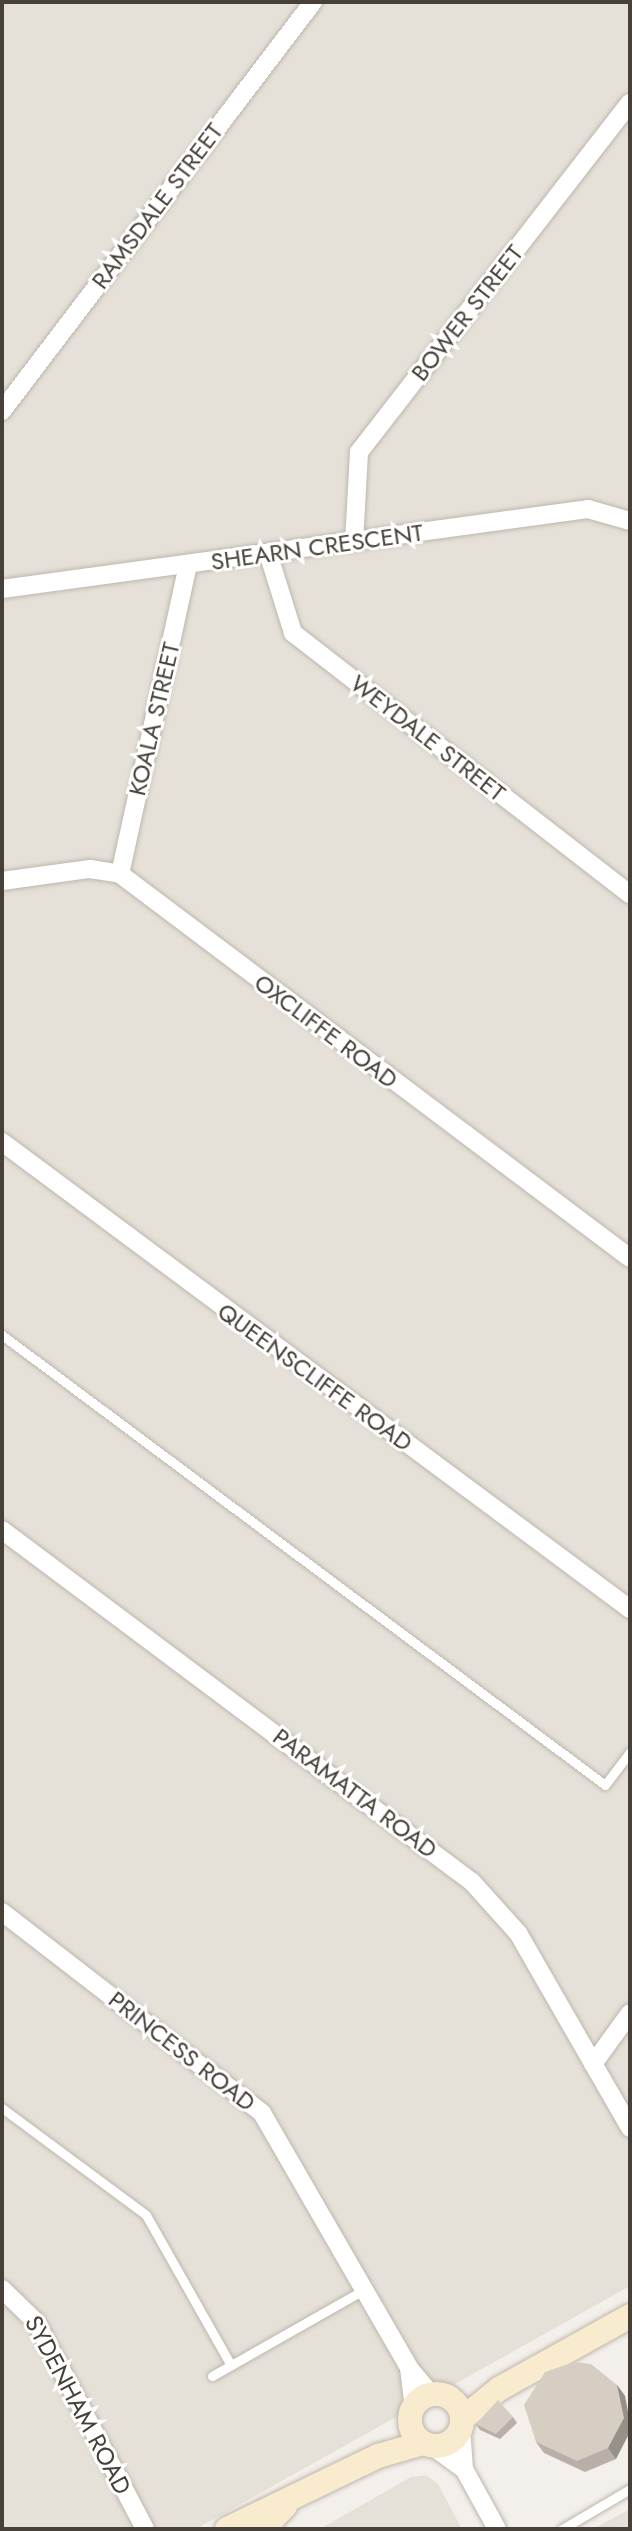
<!DOCTYPE html>
<style>
body{margin:0}
#map{position:relative;width:632px;height:2531px;overflow:hidden;background:#f3efea;font-family:Jost,sans-serif}
div>[style]{position:absolute}
.residential>*{inset:0;background:#e6e1d8}
.roads{filter:drop-shadow(0 0 2px #beb6ad) drop-shadow(0 0 2px #beb6ad)}
.lane>*{height:9px;margin:-4.5px;padding:0 4.5px;transform-origin:4.5px;border-radius:4.5px;background:#fff}
.street>*{height:18px;margin:-9px;padding:0 9px;transform-origin:9px;border-radius:9px;background:#fff}
.secondary>*{height:24px;margin:-12px;padding:0 12px;transform-origin:12px;border-radius:12px;background:#f9ebcd}
.secondary>.ring{margin:-12px;padding:0;box-sizing:content-box;background:none;border:24px solid #f9ebcd;border-radius:50%}
.wall>*{inset:0;background:#b8b0a8}
.shaded-wall>*{inset:0;background:#969088}
.building>*{inset:0;background:#d6cdc3}
span{translate:-50% -50%;white-space:nowrap;text-align:center;line-height:1.15;-webkit-text-stroke:6px #fff;paint-order:stroke}
.street-label{font-size:24px;color:#464038}
.frame{position:absolute;inset:0;border:4px solid #464038;pointer-events:none}
</style>
<div id="map">
<div class="residential">
<i style="clip-path:polygon(2px 2px,630px 2px,630px 2286px,196px 2529px,2px 2529px)"></i>
<i style="clip-path:polygon(426px 2475px,438px 2484px,462px 2529px,320px 2529px,411px 2477px)"></i>
<i style="clip-path:polygon(630px 2509px,630px 2529px,593px 2529px)"></i>
</div>
<div class="roads">
<div class="lane">
<i style="left:2px;top:1335px;width:752px;rotate:36.73deg"></i>
<i style="left:605px;top:1785px;width:41px;rotate:-52.9deg"></i>
<i style="left:2px;top:2108px;width:179px;rotate:36.6deg"></i>
<i style="left:146px;top:2215px;width:172px;rotate:60.5deg"></i>
<i style="left:212px;top:2376px;width:176px;rotate:-29.6deg"></i>
<i style="left:562px;top:2529px;width:79px;rotate:-30.5deg"></i>
</div>
<div class="street">
<i style="left:2px;top:411px;width:514px;rotate:-52.75deg"></i>
<i style="left:354px;top:542px;width:90px;rotate:-86.8deg"></i>
<i style="left:359px;top:452px;width:442px;rotate:-52.2deg"></i>
<i style="left:268px;top:553px;width:84px;rotate:72.6deg"></i>
<i style="left:293px;top:633px;width:426px;rotate:37.8deg"></i>
<i style="left:2px;top:589px;width:591px;rotate:-7.77deg"></i>
<i style="left:588px;top:509px;width:44px;rotate:15.9deg"></i>
<i style="left:120px;top:874px;width:317px;rotate:-77.6deg"></i>
<i style="left:2px;top:881px;width:89px;rotate:-7.8deg"></i>
<i style="left:90px;top:869px;width:30px;rotate:9deg"></i>
<i style="left:120px;top:874px;width:638px;rotate:36.98deg"></i>
<i style="left:2px;top:1142px;width:783px;rotate:36.64deg"></i>
<i style="left:2px;top:1530px;width:587px;rotate:36.83deg"></i>
<i style="left:472px;top:1882px;width:69px;rotate:48deg"></i>
<i style="left:518px;top:1933px;width:225px;rotate:60.1deg"></i>
<i style="left:2px;top:1912px;width:329px;rotate:37.7deg"></i>
<i style="left:262px;top:2113px;width:294px;rotate:60deg"></i>
<i style="left:409px;top:2368px;width:35px;rotate:50deg"></i>
<i style="left:593px;top:2064px;width:63px;rotate:-54deg"></i>
<i style="left:2px;top:2289px;width:47px;rotate:44.1deg"></i>
<i style="left:36px;top:2322px;width:234px;rotate:62.2deg"></i>
<i style="left:409px;top:2368px;width:38px;rotate:83deg"></i>
<i style="left:461px;top:2428px;width:41px;rotate:85.8deg"></i>
<i style="left:464px;top:2469px;width:68px;rotate:61.2deg"></i>
<i style="left:432px;top:2446px;width:39px;rotate:36deg"></i>
</div>
<div class="secondary">
<i class="ring" style="left:410px;top:2394px;width:28px;height:28px"></i>
<i style="left:462px;top:2419px;width:48px;rotate:-39deg"></i>
<i style="left:499px;top:2389px;width:150px;rotate:-29.1deg"></i>
<i style="left:227px;top:2529px;width:168px;rotate:-25.8deg"></i>
<i style="left:378px;top:2456px;width:47px;rotate:-16.1deg"></i>
<i style="left:263px;top:2529px;width:32px;rotate:-46deg"></i>
</div>
</div>
<div class="wall">
<i style="clip-path:polygon(617px 2385px,625px 2396px,616px 2459px,585px 2472px,544px 2453px,536px 2442px)"></i>
<i style="clip-path:polygon(513px 2417px,517px 2423px,500px 2439px,480px 2430px,476px 2424px)"></i>
</div>
<div class="shaded-wall">
<i style="clip-path:polygon(617px 2385px,625px 2396px,630px 2422px,630px 2432px,616px 2459px,608px 2448px)"></i>
</div>
<div class="building">
<i style="clip-path:polygon(574px 2362px,591px 2364px,617px 2385px,624px 2418px,608px 2448px,577px 2461px,536px 2442px,524px 2405px,545px 2372px)"></i>
<i style="clip-path:polygon(498px 2400px,513px 2417px,496px 2434px,476px 2424px)"></i>
</div>
<div class="street-label">
<span style="left:157px;top:206px;rotate:-53deg">RAMSDALE STREET</span>
<span style="left:467px;top:313px;rotate:-52deg">BOWER STREET</span>
<span style="left:317px;top:547px;rotate:-8deg">SHEARN CRESCENT</span>
<span style="left:154px;top:719px;rotate:-77deg">KOALA STREET</span>
<span style="left:428px;top:738px;rotate:38deg">WEYDALE STREET</span>
<span style="left:326px;top:1031px;rotate:37deg">OXCLIFFE ROAD</span>
<span style="left:315px;top:1377px;rotate:36deg">QUEENSCLIFFE ROAD</span>
<span style="left:355px;top:1793px;rotate:37deg">PARAMATTA ROAD</span>
<span style="left:182px;top:2051px;rotate:38deg">PRINCESS ROAD</span>
<span style="left:78px;top:2405px;rotate:62deg">SYDENHAM ROAD</span>
</div>
<div class="frame"></div>
</div>
